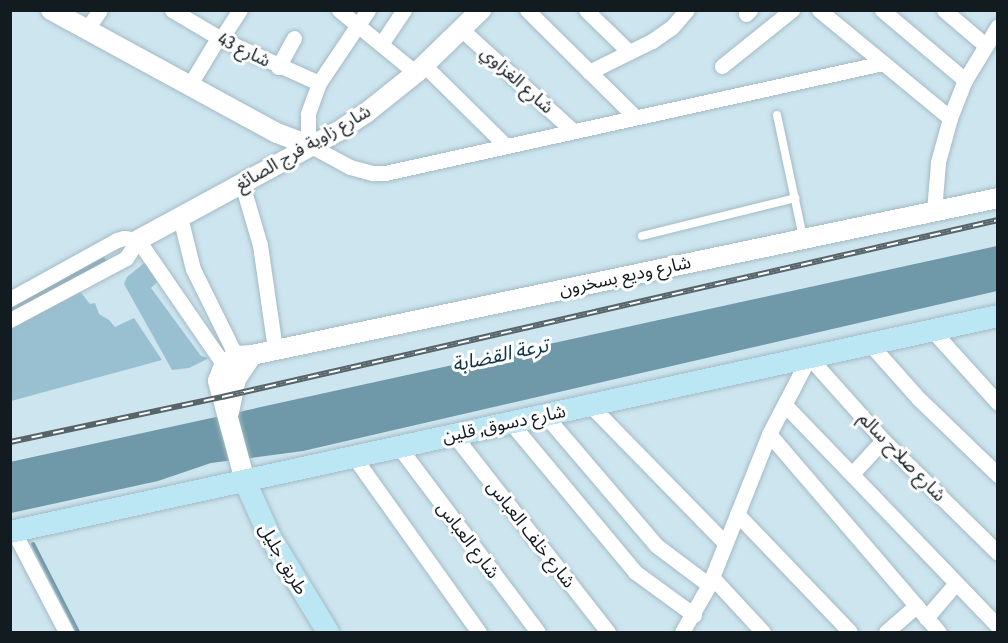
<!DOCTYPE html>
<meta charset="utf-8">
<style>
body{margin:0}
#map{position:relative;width:1008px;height:643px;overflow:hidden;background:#cde5ef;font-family:"Fira Sans Condensed","Noto Sans Arabic",sans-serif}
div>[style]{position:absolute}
.green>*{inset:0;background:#98c0d0}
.water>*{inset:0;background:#6f98a8}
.stream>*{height:4px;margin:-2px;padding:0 2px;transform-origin:2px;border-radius:2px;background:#6f98a8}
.roads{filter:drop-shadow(0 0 2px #a3bac4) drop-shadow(0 0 2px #a3bac4)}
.service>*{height:8px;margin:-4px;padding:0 4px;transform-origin:4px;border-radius:4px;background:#fff}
.minor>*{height:15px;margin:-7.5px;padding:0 7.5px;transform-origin:7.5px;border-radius:7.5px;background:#fff}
.tertiary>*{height:20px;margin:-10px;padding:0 10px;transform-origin:10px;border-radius:10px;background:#fff}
.secondary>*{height:22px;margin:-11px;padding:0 11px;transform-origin:11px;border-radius:11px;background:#bbe6f3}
.rail>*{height:6px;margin-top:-3px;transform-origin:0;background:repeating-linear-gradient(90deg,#fff 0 11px,#57656b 0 22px);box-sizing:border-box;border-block:2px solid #57656b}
span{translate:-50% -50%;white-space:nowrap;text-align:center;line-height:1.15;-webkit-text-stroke:6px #fff;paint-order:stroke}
.street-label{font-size:18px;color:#121b1f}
.water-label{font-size:20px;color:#0e3542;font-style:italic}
.frame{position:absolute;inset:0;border:12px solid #121b1f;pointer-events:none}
</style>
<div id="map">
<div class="green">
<i style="clip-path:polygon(148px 260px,160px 279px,151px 288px,201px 356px,209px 358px,189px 368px,172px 370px,124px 284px,127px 277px)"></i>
<i style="clip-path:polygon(78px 289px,90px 304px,95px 303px,99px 314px,109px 320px,115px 327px,134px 318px,162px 360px,11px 401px,11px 323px)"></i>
</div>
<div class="water">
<i style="clip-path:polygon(997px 246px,997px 291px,303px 451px,211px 463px,158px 481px,11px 513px,10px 462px)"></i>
<i style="clip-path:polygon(103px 255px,106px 261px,11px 315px,11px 305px)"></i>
</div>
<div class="stream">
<i style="left:33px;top:544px;width:99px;rotate:62.9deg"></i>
</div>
<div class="roads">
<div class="service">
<i style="left:777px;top:115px;width:125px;rotate:78deg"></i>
<i style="left:642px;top:236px;width:158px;rotate:-13.9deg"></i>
</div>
<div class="minor">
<i style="left:172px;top:10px;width:57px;rotate:30.6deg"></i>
<i style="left:221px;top:39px;width:107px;rotate:24.2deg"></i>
<i style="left:339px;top:10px;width:99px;rotate:39.3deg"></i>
<i style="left:368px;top:10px;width:88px;rotate:123.9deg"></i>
<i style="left:319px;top:83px;width:33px;rotate:110deg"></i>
<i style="left:308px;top:114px;width:17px;rotate:90deg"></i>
<i style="left:308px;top:131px;width:15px;rotate:79deg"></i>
<i style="left:311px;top:146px;width:44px;rotate:28.3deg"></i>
<i style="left:350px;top:167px;width:24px;rotate:15deg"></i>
<i style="left:373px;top:173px;width:12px"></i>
<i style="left:385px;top:173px;width:510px;rotate:-12.46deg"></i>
<i style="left:527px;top:10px;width:152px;rotate:44.7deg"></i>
<i style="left:586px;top:10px;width:60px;rotate:44.3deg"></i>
<i style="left:819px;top:10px;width:170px;rotate:39.5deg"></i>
<i style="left:882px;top:10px;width:109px;rotate:40.1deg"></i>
<i style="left:944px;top:10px;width:54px;rotate:40.5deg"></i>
<i style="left:746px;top:14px;width:6px;rotate:-45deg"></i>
<i style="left:461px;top:29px;width:151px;rotate:42.3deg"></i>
<i style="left:86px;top:30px;width:24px;rotate:-55deg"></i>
<i style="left:221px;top:39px;width:35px;rotate:-57deg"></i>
<i style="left:381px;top:44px;width:41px;rotate:-55.9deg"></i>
<i style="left:424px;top:65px;width:115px;rotate:44.6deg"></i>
<i style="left:722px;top:66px;width:90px;rotate:-38.7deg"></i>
<i style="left:278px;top:67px;width:33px;rotate:-61deg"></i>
<i style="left:589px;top:72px;width:70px;rotate:-26.2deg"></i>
<i style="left:652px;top:41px;width:24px;rotate:-35deg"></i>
<i style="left:672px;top:27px;width:23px;rotate:-49deg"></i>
<i style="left:189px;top:86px;width:56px;rotate:-58.9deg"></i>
<i style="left:242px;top:184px;width:64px;rotate:73.6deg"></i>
<i style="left:260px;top:245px;width:105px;rotate:81.8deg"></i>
<i style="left:934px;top:211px;width:49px;rotate:-85.3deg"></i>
<i style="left:938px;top:162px;width:46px;rotate:-74.7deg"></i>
<i style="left:950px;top:118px;width:41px;rotate:-68.5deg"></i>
<i style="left:965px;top:80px;width:63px;rotate:-58.6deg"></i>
<i style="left:180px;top:217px;width:54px;rotate:76deg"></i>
<i style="left:193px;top:269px;width:97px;rotate:63.7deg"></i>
<i style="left:138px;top:240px;width:152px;rotate:55.5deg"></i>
<i style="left:10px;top:299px;width:122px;rotate:-28.9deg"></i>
<i style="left:117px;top:240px;width:7px;rotate:-16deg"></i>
<i style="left:124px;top:238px;width:14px;rotate:8deg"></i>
<i style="left:10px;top:320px;width:132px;rotate:-28.1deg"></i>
<i style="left:126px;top:258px;width:22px;rotate:-56deg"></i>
<i style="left:932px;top:330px;width:98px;rotate:47.9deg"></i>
<i style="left:870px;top:344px;width:74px;rotate:48.3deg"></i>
<i style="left:919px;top:399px;width:110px;rotate:43.9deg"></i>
<i style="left:590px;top:405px;width:193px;rotate:45.6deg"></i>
<i style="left:785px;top:405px;width:307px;rotate:46.1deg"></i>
<i style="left:545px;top:415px;width:172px;rotate:49.5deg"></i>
<i style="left:657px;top:546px;width:65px;rotate:36.9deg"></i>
<i style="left:511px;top:423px;width:194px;rotate:50.2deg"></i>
<i style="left:635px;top:572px;width:73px;rotate:36.1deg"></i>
<i style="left:769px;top:434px;width:261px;rotate:49.4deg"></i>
<i style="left:454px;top:435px;width:250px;rotate:52deg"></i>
<i style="left:399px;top:447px;width:231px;rotate:53.1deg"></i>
<i style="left:354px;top:457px;width:215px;rotate:54.5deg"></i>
<i style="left:852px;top:474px;width:46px;rotate:-47.6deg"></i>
<i style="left:737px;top:514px;width:163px;rotate:46.2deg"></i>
<i style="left:14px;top:532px;width:113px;rotate:62.5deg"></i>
<i style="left:712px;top:577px;width:75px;rotate:47.2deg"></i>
<i style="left:926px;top:618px;width:46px;rotate:-49.4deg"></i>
<i style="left:682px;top:632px;width:54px;rotate:-60.1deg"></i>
<i style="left:709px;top:585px;width:162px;rotate:-68.3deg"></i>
<i style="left:769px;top:434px;width:87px;rotate:-62.5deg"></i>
<i style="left:809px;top:357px;width:111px;rotate:48.3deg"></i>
<i style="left:883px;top:440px;width:161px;rotate:44.5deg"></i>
<i style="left:886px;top:632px;width:40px;rotate:-41deg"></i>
</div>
<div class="tertiary">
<i style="left:51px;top:10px;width:257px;rotate:28.6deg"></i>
<i style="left:277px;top:133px;width:36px;rotate:21deg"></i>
<i style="left:138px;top:240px;width:229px;rotate:-28.5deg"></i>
<i style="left:339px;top:131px;width:32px;rotate:-34deg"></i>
<i style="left:366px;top:113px;width:64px;rotate:-38.7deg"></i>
<i style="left:416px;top:73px;width:91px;rotate:-44.1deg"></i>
<i style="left:229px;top:412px;width:34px;rotate:-78deg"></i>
<i style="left:236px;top:379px;width:29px;rotate:-56deg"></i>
<i style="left:245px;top:481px;width:104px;rotate:-105.1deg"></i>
<i style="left:218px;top:381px;width:17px;rotate:-69deg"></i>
<i style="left:224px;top:365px;width:15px;rotate:-37deg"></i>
<i style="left:236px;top:356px;width:16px;rotate:-4deg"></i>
<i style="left:252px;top:355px;width:762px;rotate:-11.88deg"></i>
</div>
<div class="secondary">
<i style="left:245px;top:481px;width:61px;rotate:65.9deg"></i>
<i style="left:270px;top:537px;width:111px;rotate:58.6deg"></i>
<i style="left:10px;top:532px;width:1011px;rotate:-12.33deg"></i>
</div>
</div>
<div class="rail">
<i style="left:10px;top:442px;width:217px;rotate:-12deg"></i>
<i style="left:222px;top:397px;width:796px;rotate:-12.85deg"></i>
</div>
<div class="street-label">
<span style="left:244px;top:50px;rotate:26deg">شارع 43</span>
<span style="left:517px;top:80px;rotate:42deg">شارع الغزاوي</span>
<span style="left:303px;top:148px;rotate:-30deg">شارع زاوية فرج الصائغ</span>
<span style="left:625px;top:276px;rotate:-12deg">شارع وديع بسخرون</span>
<span style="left:504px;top:424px;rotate:-12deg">شارع دسوق, قلين</span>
<span style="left:902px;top:457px;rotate:46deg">شارع صلاح سالم</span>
<span style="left:531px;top:534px;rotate:52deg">شارع خلف العباس</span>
<span style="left:468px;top:540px;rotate:53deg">شارع العباس</span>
<span style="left:283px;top:559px;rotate:60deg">طريق جليل</span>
</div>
<div class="water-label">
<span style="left:500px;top:355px;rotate:-12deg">ترعة القضابة</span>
</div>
<div class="frame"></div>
</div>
